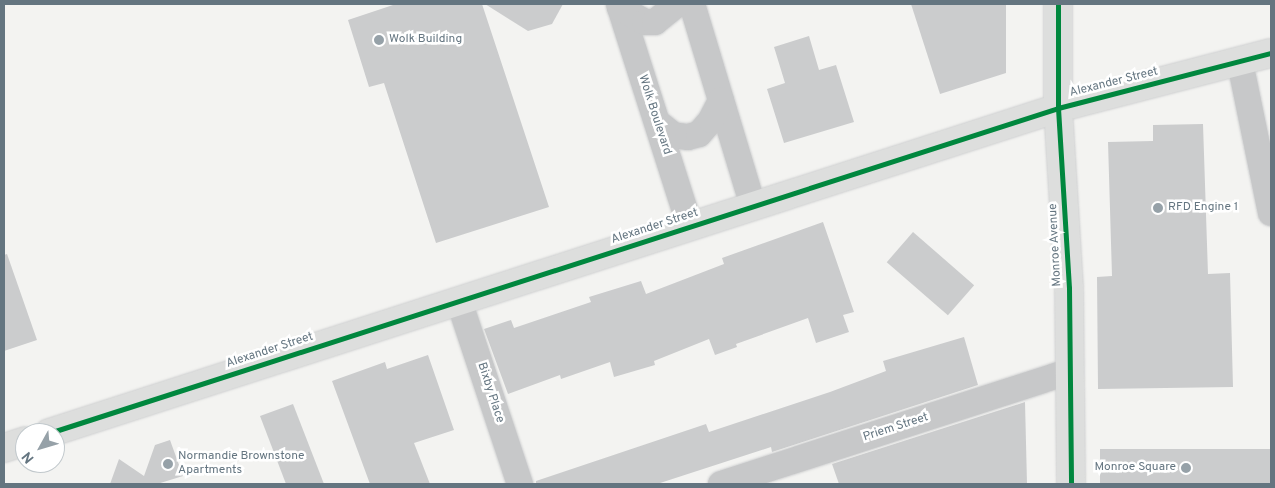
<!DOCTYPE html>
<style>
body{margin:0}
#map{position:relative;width:1275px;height:488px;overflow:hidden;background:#f3f3f1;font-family:Overpass,sans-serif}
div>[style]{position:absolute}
.building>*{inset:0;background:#cbcccd;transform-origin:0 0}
.roads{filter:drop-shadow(0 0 1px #cfd0d1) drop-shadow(0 0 1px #cfd0d1)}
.street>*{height:26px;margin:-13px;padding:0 13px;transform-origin:13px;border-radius:13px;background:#c7c8c9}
.secondary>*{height:28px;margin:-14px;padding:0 14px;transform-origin:14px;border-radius:14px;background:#dddedd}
.primary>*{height:28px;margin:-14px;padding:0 14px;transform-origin:14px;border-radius:14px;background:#dddedd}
.cycleway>*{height:5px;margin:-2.5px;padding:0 2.5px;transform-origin:2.5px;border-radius:2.5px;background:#00873e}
.dots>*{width:14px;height:14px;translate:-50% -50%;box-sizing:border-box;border:2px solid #fff;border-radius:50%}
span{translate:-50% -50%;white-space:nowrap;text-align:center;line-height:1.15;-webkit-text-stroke:5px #fff;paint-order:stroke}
.poi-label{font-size:12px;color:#647580}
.left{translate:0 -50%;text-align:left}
.right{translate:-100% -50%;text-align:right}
.street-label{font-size:12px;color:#647580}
.frame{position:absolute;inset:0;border:5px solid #647580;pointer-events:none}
.north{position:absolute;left:15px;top:423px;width:50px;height:50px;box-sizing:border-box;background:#fff;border:1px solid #c1c8cc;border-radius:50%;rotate:231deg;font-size:14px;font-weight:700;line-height:20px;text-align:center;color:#647580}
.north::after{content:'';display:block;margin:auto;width:18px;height:22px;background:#96a1a8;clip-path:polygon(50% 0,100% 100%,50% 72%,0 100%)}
</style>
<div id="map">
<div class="building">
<i style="clip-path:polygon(396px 4px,482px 4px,549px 207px,436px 243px,384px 83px,369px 87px,348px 20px)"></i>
<i style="clip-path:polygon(485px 4px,563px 4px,552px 24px,528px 31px)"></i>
<i style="clip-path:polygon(911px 4px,1006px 4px,1006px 73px,940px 94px)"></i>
<i style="clip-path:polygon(809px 36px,819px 70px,836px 65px,854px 122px,784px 143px,767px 89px,785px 83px,774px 47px)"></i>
<i style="clip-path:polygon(1203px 124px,1208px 274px,1230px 273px,1233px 387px,1098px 389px,1097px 277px,1112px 276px,1108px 142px,1153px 141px,1153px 125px)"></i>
<i style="clip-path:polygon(823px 222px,854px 312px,843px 315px,849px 332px,816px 343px,808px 318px,736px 344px,737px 347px,715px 355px,709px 339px,654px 361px,655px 365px,614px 377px,610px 362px,561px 379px,560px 375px,508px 394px,484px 329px,511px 320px,514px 328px,591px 302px,589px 297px,641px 281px,646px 294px,724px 264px,722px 258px)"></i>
<i style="left:913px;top:232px;width:81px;height:40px;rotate:41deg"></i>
<i style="clip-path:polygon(7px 254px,37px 340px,4px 351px,4px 255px)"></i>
<i style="clip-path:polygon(964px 337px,978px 385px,772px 452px,771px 447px,657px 484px,536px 484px,536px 481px,706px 424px,709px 432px,830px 392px,886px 371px,883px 361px)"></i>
<i style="clip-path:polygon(428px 355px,454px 430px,414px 443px,430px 484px,370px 484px,332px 381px,385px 362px,387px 369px)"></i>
<i style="clip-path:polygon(1025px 402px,1027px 484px,839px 484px,832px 464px)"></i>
<i style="clip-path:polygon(293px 404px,324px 484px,286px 484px,260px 416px)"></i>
<i style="clip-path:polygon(170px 440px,183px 476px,157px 484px,110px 484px,119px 459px,144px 476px,155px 445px)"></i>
<i style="left:1271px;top:449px;width:35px;height:171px;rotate:90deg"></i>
</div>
<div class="roads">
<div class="street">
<i style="left:619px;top:4px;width:233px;rotate:72.3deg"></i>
<i style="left:692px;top:4px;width:211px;rotate:73.2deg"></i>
<i style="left:620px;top:8px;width:29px;rotate:29deg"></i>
<i style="left:645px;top:22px;width:10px"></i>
<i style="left:655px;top:22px;width:28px;rotate:-39deg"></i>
<i style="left:1240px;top:62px;width:154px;rotate:78.4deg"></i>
<i style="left:657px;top:122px;width:21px;rotate:39deg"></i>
<i style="left:673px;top:135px;width:15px;rotate:8deg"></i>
<i style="left:688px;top:137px;width:11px;rotate:-15deg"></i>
<i style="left:699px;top:134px;width:18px;rotate:-49deg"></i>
<i style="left:711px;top:120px;width:22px;rotate:-63deg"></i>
<i style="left:459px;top:301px;width:193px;rotate:71.6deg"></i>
<i style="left:721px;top:484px;width:367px;rotate:-17.9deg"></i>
</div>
<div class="secondary">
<i style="left:49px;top:433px;width:1060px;rotate:-17.85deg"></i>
<i style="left:1058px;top:108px;width:220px;rotate:-14.5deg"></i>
<i style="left:4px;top:448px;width:22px;rotate:-18deg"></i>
</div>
<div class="primary">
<i style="left:1058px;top:4px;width:104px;rotate:90deg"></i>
<i style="left:1058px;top:108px;width:180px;rotate:86.5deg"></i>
<i style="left:1069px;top:288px;width:196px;rotate:89.4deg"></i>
</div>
</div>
<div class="cycleway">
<i style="left:1058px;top:4px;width:104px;rotate:90deg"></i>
<i style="left:1058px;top:108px;width:180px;rotate:86.5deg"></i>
<i style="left:1069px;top:288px;width:196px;rotate:89.4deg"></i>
<i style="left:49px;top:433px;width:1060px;rotate:-17.85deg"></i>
<i style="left:1058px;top:108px;width:220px;rotate:-14.5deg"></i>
</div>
<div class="dots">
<i style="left:379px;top:40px;background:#96a1a8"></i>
<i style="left:1158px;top:208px;background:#96a1a8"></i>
<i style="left:168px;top:464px;background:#96a1a8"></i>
<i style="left:1186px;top:468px;background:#96a1a8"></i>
</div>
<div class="poi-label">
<span class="left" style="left:389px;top:40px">Wolk Building</span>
<span class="left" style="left:1168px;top:208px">RFD Engine 1</span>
<span class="left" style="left:178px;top:464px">Normandie Brownstone<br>Apartments</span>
<span class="right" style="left:1176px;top:468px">Monroe Square</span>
</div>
<div class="street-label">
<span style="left:1114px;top:83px;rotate:-14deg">Alexander Street</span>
<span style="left:654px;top:115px;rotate:72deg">Wolk Boulevard</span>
<span style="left:655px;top:227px;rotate:-18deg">Alexander Street</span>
<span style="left:1056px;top:245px;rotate:-93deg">Monroe Avenue</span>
<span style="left:270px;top:351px;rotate:-18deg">Alexander Street</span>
<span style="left:490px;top:393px;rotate:72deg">Bixby Place</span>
<span style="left:896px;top:428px;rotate:-18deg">Priem Street</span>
</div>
<div class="frame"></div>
<div class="north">N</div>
</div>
